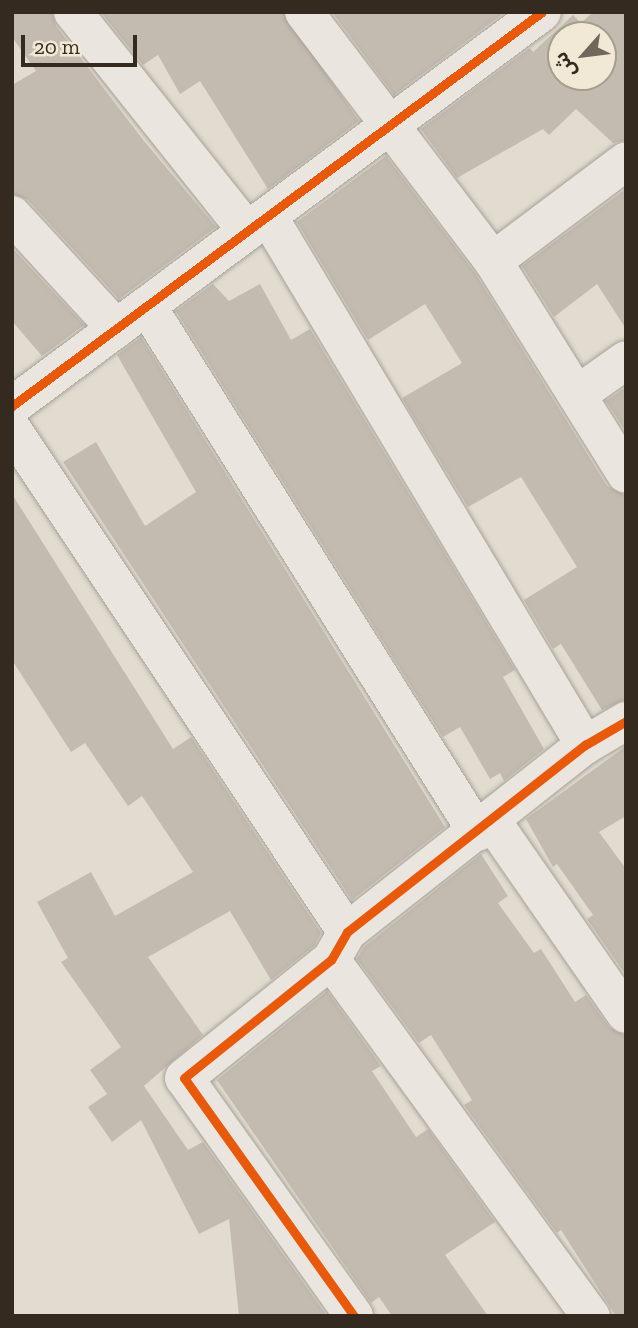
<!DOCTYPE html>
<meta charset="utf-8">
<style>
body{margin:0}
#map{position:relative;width:638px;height:1328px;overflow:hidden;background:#e1dccf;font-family:"Zilla Slab","Noto Sans Arabic",serif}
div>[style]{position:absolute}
.building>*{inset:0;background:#c4bbb0}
.roads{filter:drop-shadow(0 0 2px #a6a197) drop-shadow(0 0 2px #a6a197)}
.minor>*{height:38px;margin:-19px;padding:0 19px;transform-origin:19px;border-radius:19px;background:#eae6df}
.cycleway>*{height:9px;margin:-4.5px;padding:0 4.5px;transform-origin:4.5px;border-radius:4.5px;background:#e8590c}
span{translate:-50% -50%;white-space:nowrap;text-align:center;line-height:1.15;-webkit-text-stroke:5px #f1e9d5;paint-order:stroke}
.frame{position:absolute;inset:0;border:14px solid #342a20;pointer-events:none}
.north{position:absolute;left:547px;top:21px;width:70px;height:70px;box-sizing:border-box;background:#f1e9d5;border:2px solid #a59d8d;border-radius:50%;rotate:242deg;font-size:19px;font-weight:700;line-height:28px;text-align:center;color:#342a20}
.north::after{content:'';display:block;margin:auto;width:24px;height:32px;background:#71685d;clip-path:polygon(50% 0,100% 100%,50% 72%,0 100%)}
.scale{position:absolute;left:21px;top:35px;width:116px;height:32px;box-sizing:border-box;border:4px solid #342a20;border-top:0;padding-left:9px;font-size:21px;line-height:24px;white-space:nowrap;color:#342a20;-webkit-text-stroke:5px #f1e9d5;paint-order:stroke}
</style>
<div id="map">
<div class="building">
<i style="clip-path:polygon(12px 12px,52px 12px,56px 26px,144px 141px,216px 227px,119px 299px,28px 200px,12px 194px,12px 85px,36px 71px,12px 37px)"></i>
<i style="clip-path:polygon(101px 12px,283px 12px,359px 121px,268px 189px,200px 81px,180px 94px,158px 55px,143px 65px)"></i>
<i style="clip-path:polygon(332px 12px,505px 12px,394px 95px)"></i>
<i style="clip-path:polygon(evenodd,593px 12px,626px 12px,626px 140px,613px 143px,576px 109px,549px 135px,543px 129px,457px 178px,421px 129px,530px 48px,533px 52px,573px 15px,581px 23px,593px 12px,561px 35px,603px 35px,603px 77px,561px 77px,561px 35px)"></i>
<i style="clip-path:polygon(386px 156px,475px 273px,607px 486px,626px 496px,626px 699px,602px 710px,561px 644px,553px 649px,524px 600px,577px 567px,521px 477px,468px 507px,402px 398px,462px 363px,425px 304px,368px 340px,297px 222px)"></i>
<i style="clip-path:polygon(626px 189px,626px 329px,597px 284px,554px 317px,522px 266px)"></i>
<i style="clip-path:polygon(12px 248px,84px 325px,42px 356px,12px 321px)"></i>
<i style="clip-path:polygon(213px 284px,229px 301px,260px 284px,291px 340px,310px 329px,515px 670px,503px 677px,544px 749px,504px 781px,500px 773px,490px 779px,460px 727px,443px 737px,176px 311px)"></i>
<i style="clip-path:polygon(141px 337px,445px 827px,352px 900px,63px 462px,96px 442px,145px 526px,196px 492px,117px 355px)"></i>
<i style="clip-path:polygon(626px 387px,626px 432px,606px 401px)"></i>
<i style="clip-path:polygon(12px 494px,173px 749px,191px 737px,321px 933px,314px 946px,271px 980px,230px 911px,148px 957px,203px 1035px,144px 1086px,188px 1150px,203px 1142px,327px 1316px,239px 1316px,229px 1219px,199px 1234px,141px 1120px,112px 1142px,88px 1107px,107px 1094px,90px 1070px,121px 1047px,61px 962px,68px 958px,37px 902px,91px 872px,115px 916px,193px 872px,142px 796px,128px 806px,85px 743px,71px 752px,12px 660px)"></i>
<i style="clip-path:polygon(626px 746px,626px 816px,599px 832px,626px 869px,626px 975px,587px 919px,593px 915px,557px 864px,553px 867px,526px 819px)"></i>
<i style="clip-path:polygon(481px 854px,508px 896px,498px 903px,534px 953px,541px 949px,575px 1002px,586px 995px,609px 1027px,626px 1036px,626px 1316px,616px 1316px,561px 1230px,557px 1233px,464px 1105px,472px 1100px,431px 1035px,419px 1043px,357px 959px,364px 947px)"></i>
<i style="clip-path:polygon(327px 991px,381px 1066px,372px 1071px,416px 1137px,428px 1129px,495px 1222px,445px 1255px,488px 1316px,392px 1316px,379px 1297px,371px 1303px,217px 1080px)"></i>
</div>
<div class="roads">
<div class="minor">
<i style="left:73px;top:12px;width:280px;rotate:51.5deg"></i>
<i style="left:304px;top:12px;width:313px;rotate:52.8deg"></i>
<i style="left:493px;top:261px;width:251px;rotate:58deg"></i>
<i style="left:12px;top:215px;width:154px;rotate:47.4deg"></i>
<i style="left:268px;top:216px;width:617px;rotate:59.07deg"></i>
<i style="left:493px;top:261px;width:166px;rotate:-36.9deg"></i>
<i style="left:147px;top:306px;width:621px;rotate:57.9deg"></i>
<i style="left:577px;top:395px;width:60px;rotate:-35.5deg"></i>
<i style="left:12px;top:406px;width:660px;rotate:-36.63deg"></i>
<i style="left:12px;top:429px;width:604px;rotate:56.34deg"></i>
<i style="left:491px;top:820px;width:236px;rotate:55.2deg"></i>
<i style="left:331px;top:960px;width:441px;rotate:53.9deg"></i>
<i style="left:354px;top:1316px;width:292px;rotate:-125.5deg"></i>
<i style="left:184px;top:1078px;width:189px;rotate:-38.8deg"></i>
<i style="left:331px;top:960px;width:32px;rotate:-60deg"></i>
<i style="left:347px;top:932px;width:303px;rotate:-38.2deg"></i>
<i style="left:585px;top:745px;width:48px;rotate:-30.3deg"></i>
</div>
</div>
<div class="cycleway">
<i style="left:12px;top:406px;width:660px;rotate:-36.63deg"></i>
<i style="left:354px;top:1316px;width:292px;rotate:-125.5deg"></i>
<i style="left:184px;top:1078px;width:189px;rotate:-38.8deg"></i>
<i style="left:331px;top:960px;width:32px;rotate:-60deg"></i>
<i style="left:347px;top:932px;width:303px;rotate:-38.2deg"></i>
<i style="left:585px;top:745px;width:48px;rotate:-30.3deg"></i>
</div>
<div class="frame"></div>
<div class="north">ش</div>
<div class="scale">20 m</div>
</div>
